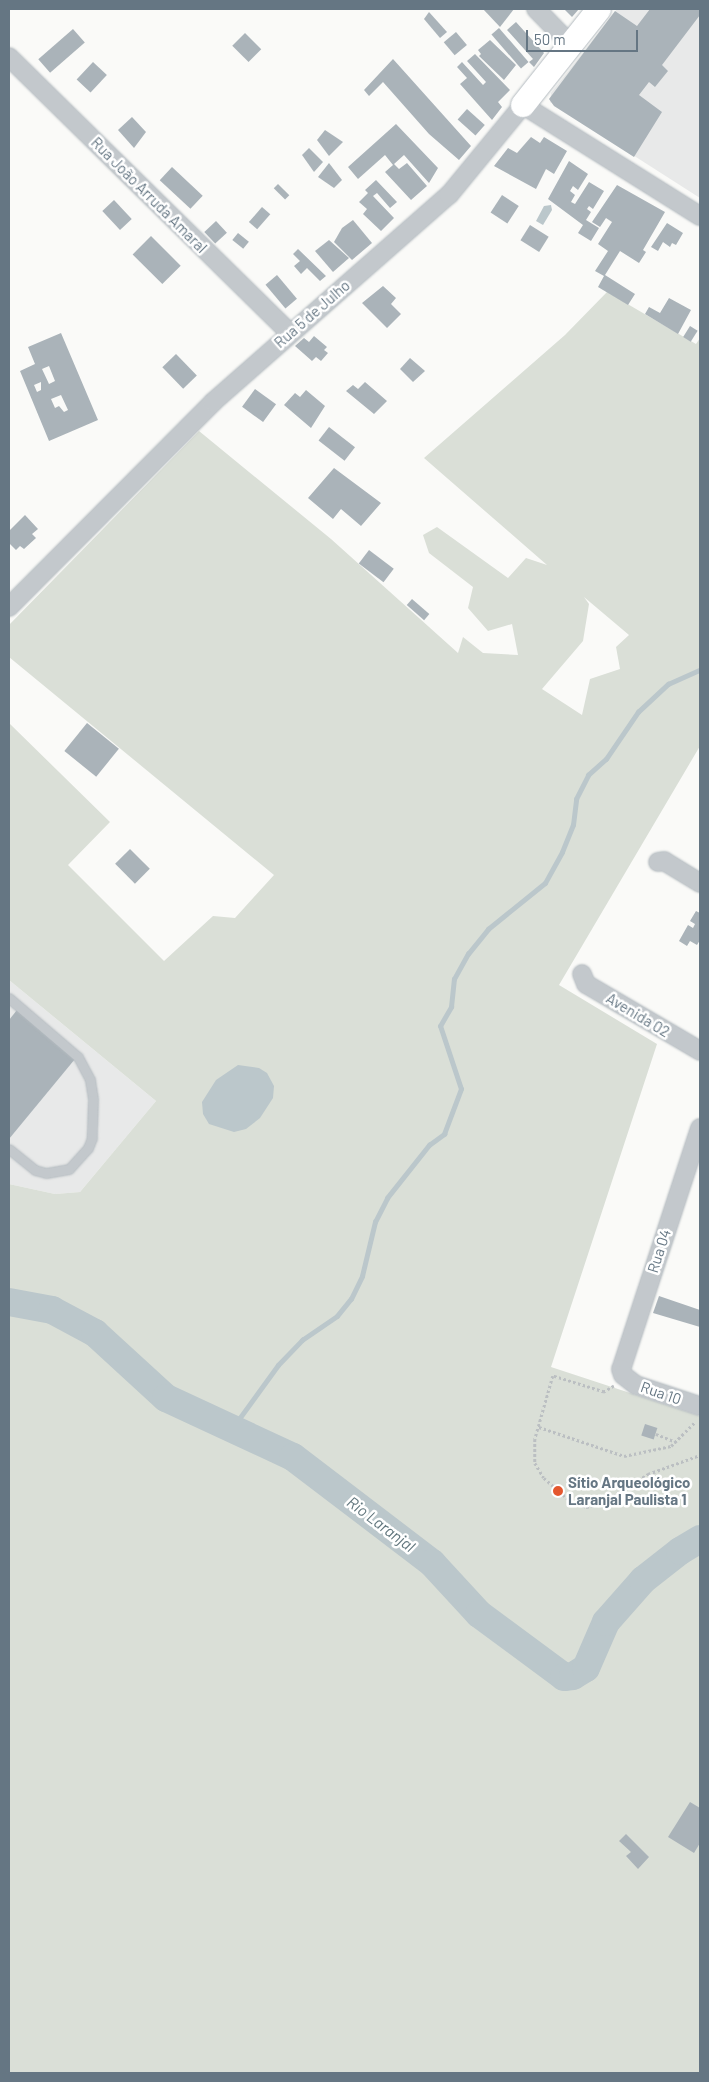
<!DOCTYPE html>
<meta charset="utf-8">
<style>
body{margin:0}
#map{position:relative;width:709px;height:2082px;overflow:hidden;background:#fafaf8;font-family:Barlow,sans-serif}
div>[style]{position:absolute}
.built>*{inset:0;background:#e8e9e9}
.green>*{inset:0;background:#dadfd7}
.water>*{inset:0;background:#bbc7cb}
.stream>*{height:4.5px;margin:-2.25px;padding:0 2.25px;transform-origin:2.25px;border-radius:2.25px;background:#bbc7cb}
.river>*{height:28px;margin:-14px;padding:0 14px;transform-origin:14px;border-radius:14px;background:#bbc7cb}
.building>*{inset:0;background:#aab3b9;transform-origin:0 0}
.path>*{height:2.5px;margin-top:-1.25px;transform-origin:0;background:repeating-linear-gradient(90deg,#bbbfc2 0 2.5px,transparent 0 5px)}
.roads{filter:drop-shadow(0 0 1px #b3babf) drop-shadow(0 0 1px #b3babf)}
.lane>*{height:9px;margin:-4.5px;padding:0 4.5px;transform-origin:4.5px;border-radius:4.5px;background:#c3c8cc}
.street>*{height:18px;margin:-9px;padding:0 9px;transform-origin:9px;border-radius:9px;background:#c3c8cc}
.secondary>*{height:24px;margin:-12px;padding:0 12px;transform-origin:12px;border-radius:12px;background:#fff}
.dots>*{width:14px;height:14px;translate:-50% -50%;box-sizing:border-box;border:2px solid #fff;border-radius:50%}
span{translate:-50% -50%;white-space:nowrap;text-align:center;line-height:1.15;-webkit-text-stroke:5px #fff;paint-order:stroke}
.street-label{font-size:15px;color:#657683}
.poi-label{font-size:15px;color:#657683;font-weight:700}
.left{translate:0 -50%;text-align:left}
.water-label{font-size:16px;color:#60757c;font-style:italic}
.frame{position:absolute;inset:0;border:10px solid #657683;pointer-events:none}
.scale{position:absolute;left:526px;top:30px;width:112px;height:22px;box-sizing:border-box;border:2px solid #657683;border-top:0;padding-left:6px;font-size:15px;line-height:18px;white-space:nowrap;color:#657683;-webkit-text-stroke:4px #fff;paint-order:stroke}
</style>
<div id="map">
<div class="built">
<i style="clip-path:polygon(617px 9px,700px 9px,700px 198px,550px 102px,551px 93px)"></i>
<i style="clip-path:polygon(9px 980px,156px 1101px,80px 1192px,55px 1194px,9px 1184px)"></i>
</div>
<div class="green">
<i style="clip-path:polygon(evenodd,607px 292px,696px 344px,700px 338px,700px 746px,559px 985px,657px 1044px,551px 1367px,700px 1416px,700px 2073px,9px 2073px,9px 1184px,55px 1194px,80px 1192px,156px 1101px,9px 980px,9px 723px,110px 822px,68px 865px,164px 961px,213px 916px,235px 918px,274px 875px,9px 657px,9px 625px,199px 431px,331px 539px,458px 653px,463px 637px,483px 653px,518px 655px,512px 624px,488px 631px,468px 608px,473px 587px,429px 553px,423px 535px,437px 527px,508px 578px,526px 558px,547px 565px,424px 458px,565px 335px,607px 292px,584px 597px,629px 635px,616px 647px,620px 669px,590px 679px,582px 715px,542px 689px,583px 641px,589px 604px,584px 597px)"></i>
</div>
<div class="water">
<i style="clip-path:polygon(544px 206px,551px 205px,552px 210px,543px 225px,536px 221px)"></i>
<i style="clip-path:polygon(238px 1065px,259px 1068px,267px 1073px,274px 1086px,273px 1098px,260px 1118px,246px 1129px,234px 1132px,209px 1124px,203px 1114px,202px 1102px,216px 1080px)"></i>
</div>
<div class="stream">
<i style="left:231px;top:1430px;width:80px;rotate:-54.1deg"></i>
<i style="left:278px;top:1365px;width:35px;rotate:-46deg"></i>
<i style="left:302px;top:1340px;width:42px;rotate:-34.4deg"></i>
<i style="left:337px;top:1316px;width:22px;rotate:-51deg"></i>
<i style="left:351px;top:1299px;width:25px;rotate:-64deg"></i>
<i style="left:362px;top:1276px;width:56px;rotate:-76.5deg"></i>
<i style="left:375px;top:1222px;width:27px;rotate:-63deg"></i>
<i style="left:387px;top:1198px;width:68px;rotate:-51.6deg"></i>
<i style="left:429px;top:1145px;width:19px;rotate:-36deg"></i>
<i style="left:444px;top:1134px;width:48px;rotate:-69.3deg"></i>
<i style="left:461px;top:1089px;width:66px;rotate:-108.4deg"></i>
<i style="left:440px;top:1026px;width:22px;rotate:-60deg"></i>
<i style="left:451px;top:1007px;width:28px;rotate:-84deg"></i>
<i style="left:454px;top:979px;width:29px;rotate:-61deg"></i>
<i style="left:468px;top:954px;width:32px;rotate:-51deg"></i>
<i style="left:488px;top:929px;width:73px;rotate:-38.9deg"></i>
<i style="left:545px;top:883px;width:35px;rotate:-61deg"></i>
<i style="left:562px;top:852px;width:29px;rotate:-68deg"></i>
<i style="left:573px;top:825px;width:26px;rotate:-83deg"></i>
<i style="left:576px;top:799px;width:27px;rotate:-63deg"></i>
<i style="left:588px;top:775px;width:24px;rotate:-42deg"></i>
<i style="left:606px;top:759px;width:57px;rotate:-55.8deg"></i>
<i style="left:638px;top:712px;width:41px;rotate:-43deg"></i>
<i style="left:668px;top:684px;width:35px;rotate:-24deg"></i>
</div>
<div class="river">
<i style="left:9px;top:1302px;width:44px;rotate:10.5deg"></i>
<i style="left:52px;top:1310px;width:49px;rotate:28.1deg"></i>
<i style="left:95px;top:1333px;width:96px;rotate:42.5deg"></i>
<i style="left:166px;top:1398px;width:140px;rotate:24.9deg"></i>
<i style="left:293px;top:1457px;width:175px;rotate:37.3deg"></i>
<i style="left:432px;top:1563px;width:69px;rotate:47.3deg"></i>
<i style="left:479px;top:1614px;width:106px;rotate:36.5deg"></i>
<i style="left:564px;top:1677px;width:9px;rotate:-6deg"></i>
<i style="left:573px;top:1676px;width:15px;rotate:-32deg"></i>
<i style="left:586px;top:1668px;width:50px;rotate:-66.5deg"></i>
<i style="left:606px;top:1622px;width:56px;rotate:-48.6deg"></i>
<i style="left:643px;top:1580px;width:47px;rotate:-38.1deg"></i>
<i style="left:680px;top:1551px;width:23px;rotate:-31deg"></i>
</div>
<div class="building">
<i style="clip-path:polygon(483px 9px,514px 9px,500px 27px)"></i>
<i style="clip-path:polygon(564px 9px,579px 9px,572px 17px)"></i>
<i style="clip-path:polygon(650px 9px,700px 9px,700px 15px,662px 65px,668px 71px,655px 87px,649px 82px,639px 95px,662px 112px,634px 157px,554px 106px,549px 99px,615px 11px,637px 26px)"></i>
<i style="clip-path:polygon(429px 12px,447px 32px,440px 38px,424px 19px)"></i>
<i style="clip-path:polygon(516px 22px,544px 53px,534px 67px,529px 62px,533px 59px,507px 30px)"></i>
<i style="left:499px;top:28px;width:45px;height:10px;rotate:49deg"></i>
<i style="left:73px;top:29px;width:18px;height:46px;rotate:49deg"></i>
<i style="left:456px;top:32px;width:17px;height:16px;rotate:50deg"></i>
<i style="left:245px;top:33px;width:23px;height:18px;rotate:45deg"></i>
<i style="clip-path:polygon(490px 40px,516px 65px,504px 80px,479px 56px,481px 54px,478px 50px)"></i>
<i style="clip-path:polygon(475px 54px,510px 90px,498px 102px,502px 107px,492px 120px,460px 84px,467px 78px,457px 67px,462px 62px,483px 85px,486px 82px,467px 61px)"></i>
<i style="clip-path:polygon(393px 59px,471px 146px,459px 160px,429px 134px,383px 82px,369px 96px,364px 90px)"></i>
<i style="left:93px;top:62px;width:19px;height:24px;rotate:43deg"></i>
<i style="left:467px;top:109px;width:24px;height:14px;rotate:42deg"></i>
<i style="clip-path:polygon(132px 117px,146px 132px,134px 148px,118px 130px)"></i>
<i style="clip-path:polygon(396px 124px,438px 168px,429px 183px,404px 155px,394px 164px,399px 169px,407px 163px,427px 186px,411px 200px,385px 172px,393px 165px,385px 155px,358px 179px,348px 167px)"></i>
<i style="clip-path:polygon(325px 130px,343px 142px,329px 156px,317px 140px)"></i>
<i style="clip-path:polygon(531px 137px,540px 143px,544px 137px,567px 151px,554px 174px,546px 169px,536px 189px,494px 166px,508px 148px,517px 153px)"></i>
<i style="clip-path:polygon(309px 148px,323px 162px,314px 172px,302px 155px)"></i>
<i style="clip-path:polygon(569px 161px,588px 174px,578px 190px,573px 186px,570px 191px,575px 195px,571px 202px,575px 204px,589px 182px,604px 191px,593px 209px,589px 206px,587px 209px,591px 212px,586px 220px,599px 228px,591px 241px,578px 233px,583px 225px,548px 199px)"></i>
<i style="clip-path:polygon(329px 163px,342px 180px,334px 188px,318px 177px)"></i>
<i style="left:172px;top:167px;width:42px;height:18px;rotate:43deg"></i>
<i style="clip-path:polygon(376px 180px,397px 202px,390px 208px,377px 193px,373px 196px,394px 218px,381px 231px,363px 214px,367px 209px,359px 202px,368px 193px,365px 190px)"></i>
<i style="left:278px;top:184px;width:16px;height:6px;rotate:45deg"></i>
<i style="clip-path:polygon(617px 185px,665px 212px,643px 250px,646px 252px,639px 263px,620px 251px,605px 275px,635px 294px,628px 305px,598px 287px,604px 276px,595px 271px,608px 251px,598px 244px,612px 222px,606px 218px,600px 227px,592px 222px)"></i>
<i style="left:502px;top:195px;width:20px;height:21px;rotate:33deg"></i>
<i style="left:114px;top:200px;width:26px;height:16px;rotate:47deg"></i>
<i style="left:262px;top:207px;width:11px;height:20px;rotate:41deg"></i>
<i style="clip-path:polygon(353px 220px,372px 243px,352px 260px,334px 242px,342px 228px)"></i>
<i style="left:216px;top:221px;width:16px;height:16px;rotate:47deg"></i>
<i style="clip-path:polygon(667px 223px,683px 233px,676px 245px,672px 243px,670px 247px,663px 242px,658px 251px,651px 247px)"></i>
<i style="left:530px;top:225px;width:22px;height:18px;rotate:32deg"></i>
<i style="left:238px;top:233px;width:14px;height:9px;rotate:39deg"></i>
<i style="left:151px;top:236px;width:42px;height:26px;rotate:45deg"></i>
<i style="clip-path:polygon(329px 240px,349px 258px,333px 272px,315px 251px)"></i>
<i style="clip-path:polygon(298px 249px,326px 276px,320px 281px,307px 268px,301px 274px,294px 266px,300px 261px,293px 254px)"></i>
<i style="left:277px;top:275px;width:31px;height:15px;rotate:50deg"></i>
<i style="clip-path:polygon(383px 286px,396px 298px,391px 304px,401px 314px,387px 328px,362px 303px)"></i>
<i style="clip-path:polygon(669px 298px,691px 310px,678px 334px,645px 314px,649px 307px,660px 313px)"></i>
<i style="left:690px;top:326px;width:9px;height:13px;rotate:32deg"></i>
<i style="clip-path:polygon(evenodd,61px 333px,98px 420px,49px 441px,20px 371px,35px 364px,28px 347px,61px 333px,49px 366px,55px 381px,49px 384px,42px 369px,49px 366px,61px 333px,41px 382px,41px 390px,37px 392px,34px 385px,41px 382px,61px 333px,61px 395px,68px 410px,64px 412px,59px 406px,55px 408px,51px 399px,61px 395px)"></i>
<i style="clip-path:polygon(314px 336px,327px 347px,324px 350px,328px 353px,321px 361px,316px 357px,312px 361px,295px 346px,304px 338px,309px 342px)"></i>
<i style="left:176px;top:354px;width:30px;height:19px;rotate:46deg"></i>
<i style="clip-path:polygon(410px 358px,425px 371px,413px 382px,400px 369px)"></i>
<i style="clip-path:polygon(365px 382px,387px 401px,374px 414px,346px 391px,353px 385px,358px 389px)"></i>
<i style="left:255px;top:389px;width:26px;height:22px;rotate:36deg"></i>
<i style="clip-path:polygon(306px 390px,325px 406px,311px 428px,284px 405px,295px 393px,300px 397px)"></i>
<i style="left:329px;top:427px;width:33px;height:17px;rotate:38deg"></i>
<i style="clip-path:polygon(334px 468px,381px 503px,361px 526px,341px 509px,333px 519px,308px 498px)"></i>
<i style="clip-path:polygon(25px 515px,38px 529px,32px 534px,36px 538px,24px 549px,20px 546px,16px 550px,9px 543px,9px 531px)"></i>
<i style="left:369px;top:550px;width:31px;height:17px;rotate:37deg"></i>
<i style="left:412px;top:599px;width:23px;height:8px;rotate:41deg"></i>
<i style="left:87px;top:723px;width:41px;height:36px;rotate:39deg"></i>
<i style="left:130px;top:849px;width:28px;height:21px;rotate:45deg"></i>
<i style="clip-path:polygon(696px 911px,700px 913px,700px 940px,697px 945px,690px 941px,687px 946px,679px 941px,688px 925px,693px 928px,695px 924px,690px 921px)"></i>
<i style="clip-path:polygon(17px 1010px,75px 1059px,9px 1139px,9px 1020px)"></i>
<i style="clip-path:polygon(659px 1296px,700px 1310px,700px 1327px,653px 1313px)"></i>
<i style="left:645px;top:1424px;width:13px;height:12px;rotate:18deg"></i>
<i style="clip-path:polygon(690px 1802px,700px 1808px,700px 1843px,694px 1853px,668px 1837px)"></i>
<i style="clip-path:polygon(626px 1834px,649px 1857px,638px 1869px,626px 1856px,631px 1852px,619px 1841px)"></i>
</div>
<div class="path">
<i style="left:614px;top:1386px;width:12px;rotate:149deg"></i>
<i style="left:604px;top:1392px;width:53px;rotate:-162.6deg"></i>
<i style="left:553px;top:1376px;width:66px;rotate:105.9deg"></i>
<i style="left:535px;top:1439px;width:24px;rotate:90deg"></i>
<i style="left:535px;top:1463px;width:17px;rotate:59deg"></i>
<i style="left:544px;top:1478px;width:33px;rotate:41deg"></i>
<i style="left:569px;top:1500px;width:18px;rotate:22deg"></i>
<i style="left:586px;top:1507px;width:14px;rotate:-12deg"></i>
<i style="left:600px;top:1504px;width:57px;rotate:-32deg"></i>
<i style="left:648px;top:1474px;width:55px;rotate:-20.1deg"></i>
<i style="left:539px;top:1427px;width:90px;rotate:18.8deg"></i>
<i style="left:624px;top:1456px;width:48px;rotate:-12deg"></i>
<i style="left:671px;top:1446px;width:35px;rotate:-45deg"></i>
<i style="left:656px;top:1434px;width:22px;rotate:22deg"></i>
</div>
<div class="roads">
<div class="lane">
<i style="left:9px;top:998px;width:91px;rotate:40.5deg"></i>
<i style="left:78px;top:1057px;width:26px;rotate:62deg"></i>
<i style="left:90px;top:1080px;width:20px;rotate:81deg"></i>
<i style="left:93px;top:1100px;width:38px;rotate:92deg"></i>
<i style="left:92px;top:1138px;width:11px;rotate:112deg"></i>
<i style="left:88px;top:1148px;width:28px;rotate:132deg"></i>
<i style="left:69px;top:1169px;width:23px;rotate:170deg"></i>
<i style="left:46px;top:1173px;width:11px;rotate:-165deg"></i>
<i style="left:35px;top:1170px;width:33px;rotate:-141deg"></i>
</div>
<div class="street">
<i style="left:536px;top:9px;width:49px;rotate:45.8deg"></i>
<i style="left:9px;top:57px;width:394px;rotate:44.5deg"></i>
<i style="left:9px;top:607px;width:289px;rotate:-45.1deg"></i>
<i style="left:213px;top:402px;width:314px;rotate:-41.3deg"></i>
<i style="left:449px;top:195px;width:117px;rotate:-50.6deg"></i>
<i style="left:523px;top:105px;width:209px;rotate:32.1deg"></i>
<i style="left:658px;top:862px;width:6px;rotate:-9deg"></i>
<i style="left:664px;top:861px;width:42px;rotate:31.4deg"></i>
<i style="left:582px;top:974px;width:11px;rotate:68deg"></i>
<i style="left:586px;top:984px;width:132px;rotate:30.4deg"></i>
<i style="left:700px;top:1128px;width:254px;rotate:108.1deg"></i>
<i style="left:621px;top:1369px;width:6px;rotate:72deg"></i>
<i style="left:623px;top:1375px;width:16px;rotate:38deg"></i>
<i style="left:636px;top:1385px;width:67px;rotate:18.2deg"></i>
</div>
<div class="secondary">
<i style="left:523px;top:105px;width:122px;rotate:-51.6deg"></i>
</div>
</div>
<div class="dots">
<i style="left:558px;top:1491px;background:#e4572e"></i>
</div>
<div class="street-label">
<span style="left:149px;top:195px;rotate:45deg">Rua João Arruda Amaral</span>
<span style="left:312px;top:314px;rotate:-41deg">Rua 5 de Julho</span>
<span style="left:638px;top:1015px;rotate:31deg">Avenida 02</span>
<span style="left:659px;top:1251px;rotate:-72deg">Rua 04</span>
<span style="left:661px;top:1393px;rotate:19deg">Rua 10</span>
</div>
<div class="poi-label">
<span class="left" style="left:568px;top:1491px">Sítio Arqueológico<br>Laranjal Paulista 1</span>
</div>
<div class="water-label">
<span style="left:381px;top:1524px;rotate:37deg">Rio Laranjal</span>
</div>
<div class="frame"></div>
<div class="scale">50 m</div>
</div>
